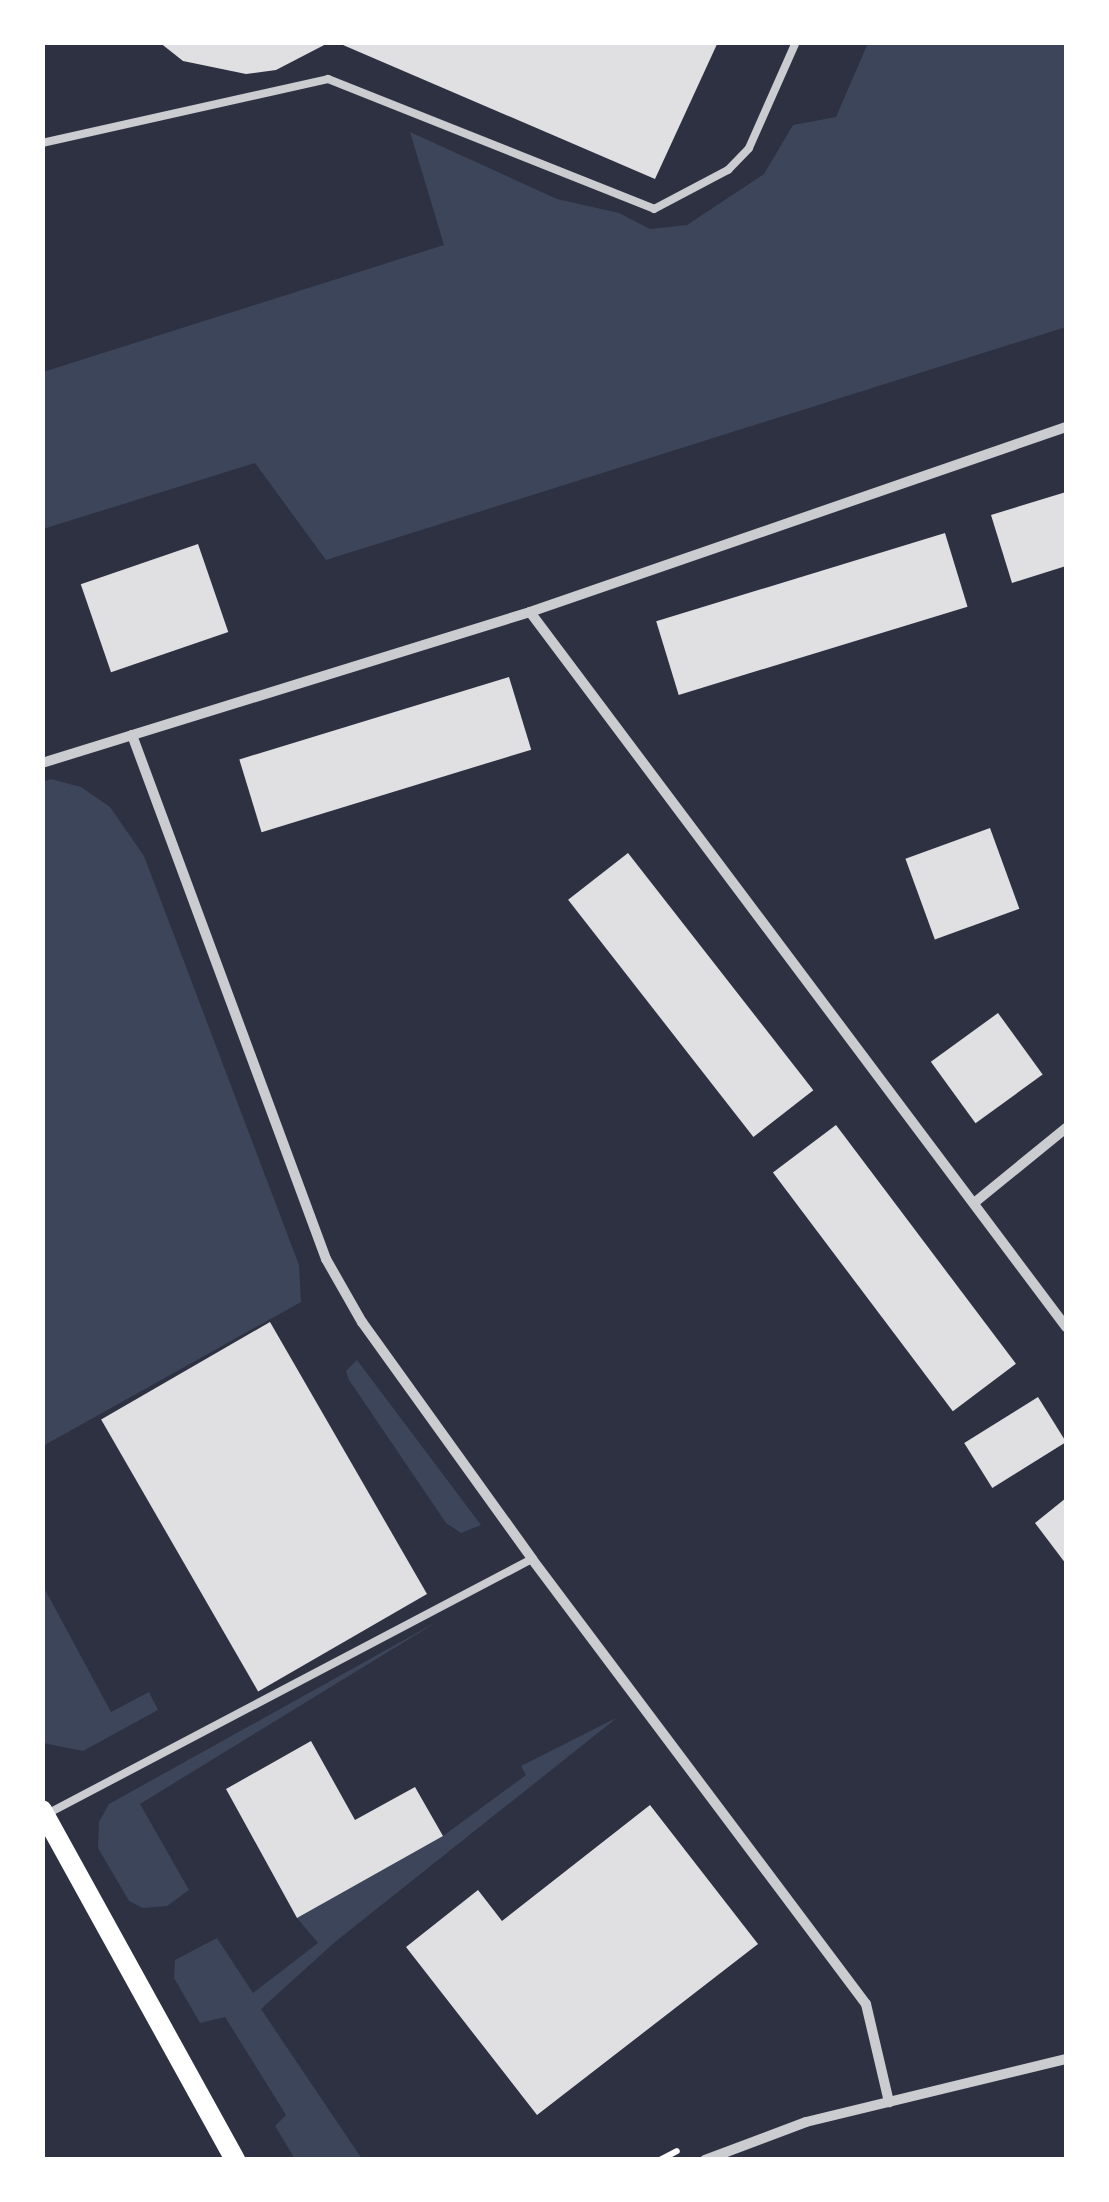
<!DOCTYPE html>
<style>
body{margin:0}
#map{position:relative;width:1109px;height:2202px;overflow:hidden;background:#2d3142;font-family:Manrope,sans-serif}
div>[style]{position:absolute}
.green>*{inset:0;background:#3c4559}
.building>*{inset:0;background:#e0e0e3;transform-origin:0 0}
.path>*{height:6px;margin:-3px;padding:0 3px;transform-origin:3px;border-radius:3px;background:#fff}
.service>*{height:8px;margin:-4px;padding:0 4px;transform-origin:4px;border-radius:4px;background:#caccd0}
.minor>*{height:10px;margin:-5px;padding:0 5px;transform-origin:5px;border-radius:5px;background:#caccd0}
.secondary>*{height:20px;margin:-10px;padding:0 10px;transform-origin:10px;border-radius:10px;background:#fff}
span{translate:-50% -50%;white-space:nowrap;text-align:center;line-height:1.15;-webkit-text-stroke:9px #fff;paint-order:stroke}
.frame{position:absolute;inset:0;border:45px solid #fff;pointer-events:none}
</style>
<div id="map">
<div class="green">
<i style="clip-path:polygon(868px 43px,1066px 43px,1066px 327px,326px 560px,255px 463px,43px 529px,43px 372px,444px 245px,410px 132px,557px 199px,619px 213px,650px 229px,687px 225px,764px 174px,793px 125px,836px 117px)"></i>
<i style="clip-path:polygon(51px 779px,81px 787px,110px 807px,144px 856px,299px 1265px,301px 1302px,43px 1446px,42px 782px)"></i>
<i style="clip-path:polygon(357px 1360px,481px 1525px,461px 1533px,446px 1523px,349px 1380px,346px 1371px)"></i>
<i style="clip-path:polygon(43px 1586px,111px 1712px,149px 1692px,158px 1710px,83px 1751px,43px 1743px)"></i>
<i style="clip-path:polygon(440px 1620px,140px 1804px,189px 1890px,167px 1906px,143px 1908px,129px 1901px,98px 1848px,99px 1822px,109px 1804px)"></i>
<i style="clip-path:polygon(618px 1717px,335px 1942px,261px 2009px,362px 2159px,295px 2159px,275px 2126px,286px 2115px,225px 2017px,200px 2023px,174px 1978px,175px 1960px,217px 1938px,253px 1993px,318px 1943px,297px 1918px,443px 1836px,526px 1775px,521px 1766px)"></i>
</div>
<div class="building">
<i style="clip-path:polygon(159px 42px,330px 42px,276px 70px,246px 74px,183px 61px)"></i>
<i style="clip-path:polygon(336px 42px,718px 42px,655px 179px)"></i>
<i style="clip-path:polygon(1066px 492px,1066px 566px,1012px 583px,991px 515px)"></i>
<i style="left:945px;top:533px;width:77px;height:302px;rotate:73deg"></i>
<i style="left:198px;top:544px;width:93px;height:124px;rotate:71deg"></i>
<i style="left:509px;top:677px;width:76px;height:282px;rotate:73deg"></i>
<i style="left:990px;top:828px;width:86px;height:90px;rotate:70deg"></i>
<i style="left:628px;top:853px;width:301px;height:76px;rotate:52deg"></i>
<i style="left:998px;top:1013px;width:76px;height:83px;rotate:54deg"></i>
<i style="left:836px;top:1125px;width:299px;height:79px;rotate:53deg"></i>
<i style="left:270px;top:1322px;width:314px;height:195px;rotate:60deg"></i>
<i style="left:1038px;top:1397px;width:53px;height:87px;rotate:58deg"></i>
<i style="clip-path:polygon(1066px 1498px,1066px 1564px,1035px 1523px)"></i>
<i style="clip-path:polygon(311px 1741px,355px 1820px,415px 1787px,443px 1836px,297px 1918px,226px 1789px)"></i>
<i style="clip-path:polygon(650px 1805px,758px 1944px,537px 2115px,406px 1947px,478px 1890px,502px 1921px)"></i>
</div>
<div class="path">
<i style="left:660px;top:2160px;width:19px;rotate:-28deg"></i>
</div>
<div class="service">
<i style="left:42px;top:143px;width:293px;rotate:-12.6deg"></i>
<i style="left:328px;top:79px;width:351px;rotate:21.7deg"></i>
<i style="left:654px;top:209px;width:84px;rotate:-27.8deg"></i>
<i style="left:728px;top:170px;width:30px;rotate:-46deg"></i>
<i style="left:749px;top:148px;width:116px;rotate:-66.1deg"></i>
<i style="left:45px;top:1815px;width:550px;rotate:-27.73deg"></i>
</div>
<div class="minor">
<i style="left:530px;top:612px;width:894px;rotate:53.14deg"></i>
<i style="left:132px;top:735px;width:559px;rotate:69.68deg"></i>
<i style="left:326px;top:1259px;width:73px;rotate:60.3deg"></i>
<i style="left:362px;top:1322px;width:292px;rotate:54.3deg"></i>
<i style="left:532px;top:1559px;width:556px;rotate:53.11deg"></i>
<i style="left:866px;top:2004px;width:101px;rotate:76.8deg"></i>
<i style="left:42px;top:763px;width:511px;rotate:-17.19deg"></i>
<i style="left:530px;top:612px;width:567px;rotate:-19.04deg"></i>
<i style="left:974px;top:1203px;width:119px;rotate:-39.2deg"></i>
<i style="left:705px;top:2160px;width:108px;rotate:-20.6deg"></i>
<i style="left:806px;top:2122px;width:268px;rotate:-13.6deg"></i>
</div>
<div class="secondary">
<i style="left:42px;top:1810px;width:400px;rotate:61.1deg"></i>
</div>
<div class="frame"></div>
</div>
